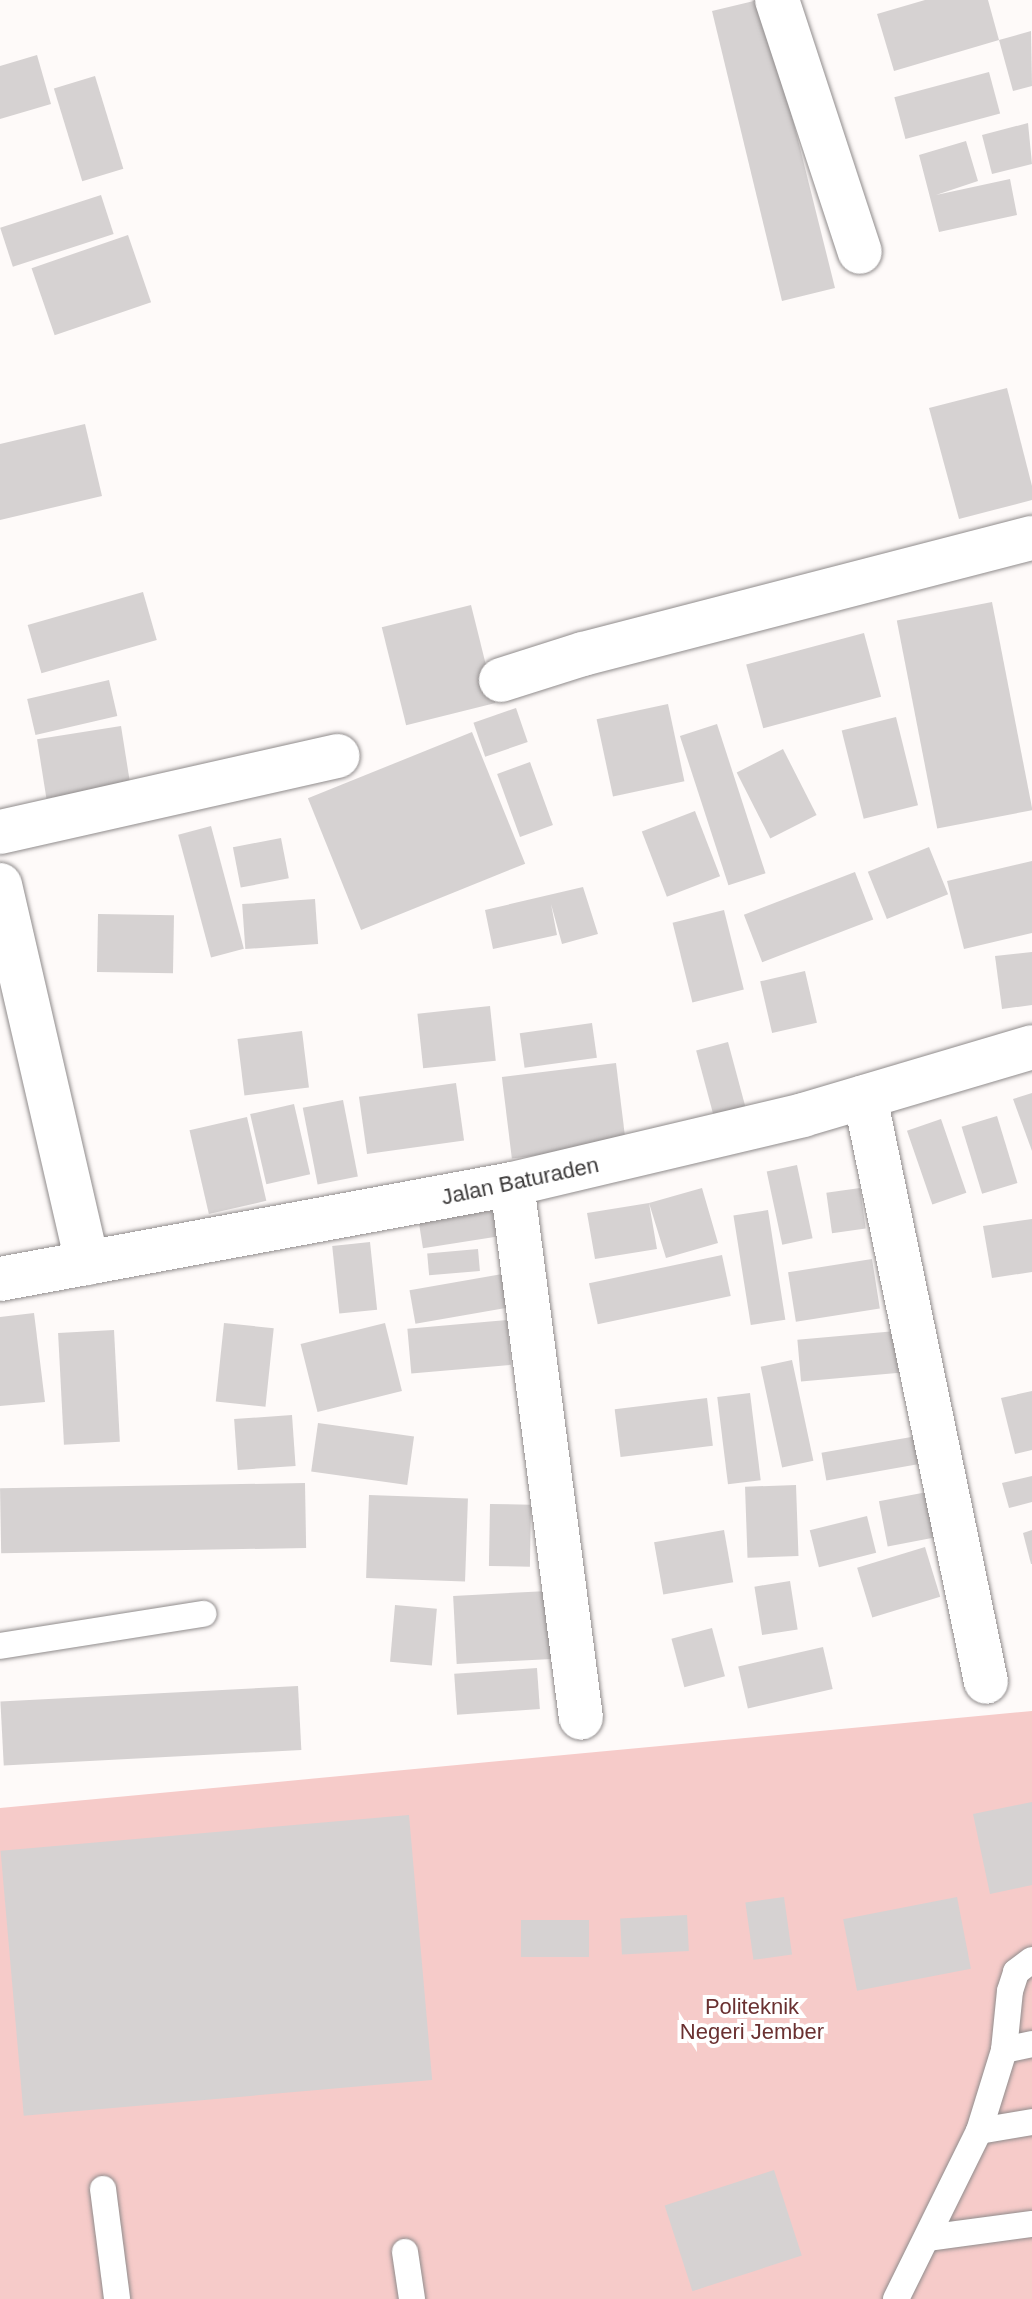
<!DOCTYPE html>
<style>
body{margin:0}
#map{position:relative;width:1032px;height:2299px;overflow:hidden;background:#fefaf9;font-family:Arial,sans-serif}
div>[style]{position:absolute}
.green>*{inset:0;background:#f6cbc9}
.building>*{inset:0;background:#d6d2d2;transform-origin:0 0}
.roads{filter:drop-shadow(0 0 2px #908c8c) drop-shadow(0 0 2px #908c8c)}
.service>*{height:26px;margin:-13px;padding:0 13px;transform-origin:13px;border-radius:13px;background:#fff}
.minor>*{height:44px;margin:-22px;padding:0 22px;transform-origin:22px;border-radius:22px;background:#fff}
span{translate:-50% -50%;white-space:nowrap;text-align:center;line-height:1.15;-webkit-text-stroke:8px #fff;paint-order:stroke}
.street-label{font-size:22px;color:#3c3a3a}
.park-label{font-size:22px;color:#6a3131}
</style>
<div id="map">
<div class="green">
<i style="clip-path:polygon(1032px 1711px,1032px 2299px,0 2299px,0 1808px)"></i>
</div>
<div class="building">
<i style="clip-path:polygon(758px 0,784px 84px,835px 288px,782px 301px,712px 11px)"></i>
<i style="clip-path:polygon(925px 0,988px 0,999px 40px,894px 71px,877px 14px)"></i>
<i style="clip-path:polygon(1031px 31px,1032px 86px,1013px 91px,999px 40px)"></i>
<i style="clip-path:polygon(37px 55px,51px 104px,0 119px,0 66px)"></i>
<i style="left:989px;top:72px;width:43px;height:98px;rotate:75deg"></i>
<i style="left:95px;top:76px;width:97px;height:43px;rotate:73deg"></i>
<i style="clip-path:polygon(1028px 123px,1032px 164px,992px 174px,982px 135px)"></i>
<i style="clip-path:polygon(966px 141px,978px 181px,936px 195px,1010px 179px,1017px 215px,939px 232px,919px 155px)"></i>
<i style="left:101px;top:195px;width:41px;height:106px;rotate:72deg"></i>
<i style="left:128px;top:235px;width:71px;height:102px;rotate:71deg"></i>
<i style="clip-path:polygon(1007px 388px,1032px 486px,1032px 500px,959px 519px,929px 408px)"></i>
<i style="clip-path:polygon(85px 424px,102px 496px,0 520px,0 444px)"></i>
<i style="left:143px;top:592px;width:50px;height:120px;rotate:74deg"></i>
<i style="left:992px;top:602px;width:212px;height:97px;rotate:79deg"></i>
<i style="left:471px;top:605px;width:101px;height:92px;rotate:76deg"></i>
<i style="left:864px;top:633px;width:66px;height:122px;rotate:75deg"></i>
<i style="left:109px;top:680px;width:37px;height:84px;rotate:77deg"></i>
<i style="left:668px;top:704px;width:79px;height:73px;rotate:78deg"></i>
<i style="left:516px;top:708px;width:36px;height:45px;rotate:71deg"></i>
<i style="left:896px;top:717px;width:91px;height:56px;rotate:76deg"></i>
<i style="left:717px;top:724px;width:157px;height:39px;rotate:72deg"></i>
<i style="left:121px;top:726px;width:60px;height:85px;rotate:81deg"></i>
<i style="left:472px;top:732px;width:142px;height:177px;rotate:68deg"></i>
<i style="left:783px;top:749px;width:74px;height:52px;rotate:63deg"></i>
<i style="left:530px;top:762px;width:67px;height:35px;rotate:70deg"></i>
<i style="left:695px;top:811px;width:70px;height:57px;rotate:69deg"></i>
<i style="left:211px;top:826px;width:127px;height:34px;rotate:75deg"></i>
<i style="left:281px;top:838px;width:41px;height:49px;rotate:79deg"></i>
<i style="left:929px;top:847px;width:51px;height:66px;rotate:68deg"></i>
<i style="clip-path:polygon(1032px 861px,1032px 933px,964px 949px,947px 881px)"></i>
<i style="left:855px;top:872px;width:51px;height:119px;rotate:69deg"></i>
<i style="clip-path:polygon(583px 887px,598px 934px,562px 944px,551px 904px,557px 935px,493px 949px,485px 910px)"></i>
<i style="left:315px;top:899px;width:45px;height:73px;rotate:86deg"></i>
<i style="left:724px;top:910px;width:82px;height:53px;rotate:76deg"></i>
<i style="left:98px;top:914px;width:76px;height:58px;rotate:1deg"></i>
<i style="clip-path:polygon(1032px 952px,1032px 1005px,1002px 1009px,995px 956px)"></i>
<i style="left:805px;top:971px;width:53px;height:46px;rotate:77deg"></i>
<i style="left:490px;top:1006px;width:55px;height:73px;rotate:84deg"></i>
<i style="left:592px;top:1023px;width:35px;height:73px;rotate:82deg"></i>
<i style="left:302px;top:1031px;width:57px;height:65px;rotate:83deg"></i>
<i style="left:728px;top:1042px;width:72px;height:33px;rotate:75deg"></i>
<i style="left:616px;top:1063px;width:82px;height:115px;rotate:83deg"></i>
<i style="left:456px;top:1083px;width:58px;height:98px;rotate:82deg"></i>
<i style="clip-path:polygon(1032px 1093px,1032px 1151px,1013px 1099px)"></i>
<i style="left:343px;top:1100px;width:78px;height:41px;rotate:79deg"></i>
<i style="left:294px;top:1104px;width:72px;height:45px;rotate:77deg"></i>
<i style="left:997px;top:1116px;width:70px;height:37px;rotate:73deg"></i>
<i style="left:247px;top:1117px;width:86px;height:59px;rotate:77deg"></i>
<i style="left:941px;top:1119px;width:78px;height:36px;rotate:71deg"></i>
<i style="left:797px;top:1165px;width:75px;height:31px;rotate:78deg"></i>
<i style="clip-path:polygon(702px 1188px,718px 1243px,666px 1258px,649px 1203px,657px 1249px,595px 1259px,587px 1213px,649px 1203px)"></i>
<i style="left:860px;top:1188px;width:41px;height:34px;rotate:82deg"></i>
<i style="left:498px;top:1198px;width:38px;height:82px;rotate:81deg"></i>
<i style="left:768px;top:1210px;width:111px;height:35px;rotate:81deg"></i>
<i style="clip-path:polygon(1032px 1219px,1032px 1272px,992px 1278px,983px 1226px)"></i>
<i style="left:370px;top:1242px;width:68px;height:38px;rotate:84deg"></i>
<i style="left:478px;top:1249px;width:22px;height:51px;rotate:85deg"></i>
<i style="left:722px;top:1255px;width:42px;height:136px;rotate:78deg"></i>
<i style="left:872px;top:1259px;width:50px;height:85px;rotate:81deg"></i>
<i style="left:508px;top:1273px;width:34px;height:100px;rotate:80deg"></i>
<i style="clip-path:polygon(34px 1313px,45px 1402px,0 1406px,0 1317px)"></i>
<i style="left:507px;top:1320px;width:45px;height:100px;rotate:85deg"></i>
<i style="left:224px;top:1323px;width:50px;height:79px;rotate:6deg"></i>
<i style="left:385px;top:1323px;width:70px;height:87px;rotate:76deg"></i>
<i style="left:114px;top:1330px;width:112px;height:56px;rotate:87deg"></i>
<i style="left:896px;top:1331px;width:42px;height:99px;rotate:85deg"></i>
<i style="left:792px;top:1360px;width:103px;height:32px;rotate:78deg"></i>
<i style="clip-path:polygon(1032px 1391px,1032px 1450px,1015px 1454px,1001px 1398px)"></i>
<i style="left:750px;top:1393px;width:88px;height:33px;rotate:83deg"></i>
<i style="left:707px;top:1398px;width:48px;height:93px;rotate:83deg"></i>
<i style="left:292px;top:1415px;width:51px;height:58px;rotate:86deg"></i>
<i style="left:318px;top:1423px;width:97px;height:49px;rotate:8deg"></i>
<i style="left:917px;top:1436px;width:28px;height:97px;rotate:80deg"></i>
<i style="clip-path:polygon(1032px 1476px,1032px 1502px,1009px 1508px,1002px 1483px)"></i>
<i style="left:305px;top:1483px;width:65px;height:305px;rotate:89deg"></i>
<i style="left:796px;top:1485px;width:71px;height:51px;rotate:88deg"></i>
<i style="left:927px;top:1492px;width:46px;height:49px;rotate:79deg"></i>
<i style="left:369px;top:1495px;width:99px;height:83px;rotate:2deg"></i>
<i style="left:490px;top:1504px;width:41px;height:62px;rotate:1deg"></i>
<i style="left:867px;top:1516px;width:38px;height:59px;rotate:76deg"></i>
<i style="left:724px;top:1530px;width:53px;height:71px;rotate:80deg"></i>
<i style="clip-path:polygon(1032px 1530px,1032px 1564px,1031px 1564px,1023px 1533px)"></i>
<i style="left:925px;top:1547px;width:52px;height:71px;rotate:73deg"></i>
<i style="left:790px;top:1581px;width:49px;height:36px;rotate:81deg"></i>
<i style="left:548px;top:1591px;width:68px;height:95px;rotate:87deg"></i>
<i style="left:395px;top:1605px;width:42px;height:57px;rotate:5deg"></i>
<i style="left:712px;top:1628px;width:50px;height:42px;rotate:75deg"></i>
<i style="left:823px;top:1647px;width:43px;height:87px;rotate:77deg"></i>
<i style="left:537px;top:1668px;width:41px;height:83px;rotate:86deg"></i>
<i style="left:298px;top:1686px;width:64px;height:298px;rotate:87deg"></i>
<i style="clip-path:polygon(1032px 1802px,1032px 1885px,990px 1894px,973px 1814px)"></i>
<i style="left:409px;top:1815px;width:266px;height:410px;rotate:85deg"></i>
<i style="left:784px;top:1897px;width:58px;height:39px;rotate:82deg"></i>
<i style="left:957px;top:1897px;width:73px;height:116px;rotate:79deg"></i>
<i style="left:687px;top:1915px;width:36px;height:67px;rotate:87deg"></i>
<i style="left:589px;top:1920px;width:37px;height:68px;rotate:90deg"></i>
<i style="left:774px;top:2170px;width:90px;height:115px;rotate:72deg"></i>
</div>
<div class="roads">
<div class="service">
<i style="left:0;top:1646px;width:206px;rotate:-9deg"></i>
<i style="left:1004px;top:2050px;width:29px;rotate:-12deg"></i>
<i style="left:979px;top:2131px;width:54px;rotate:-9.6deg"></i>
<i style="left:103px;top:2189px;width:111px;rotate:82.7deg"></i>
<i style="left:927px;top:2238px;width:106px;rotate:-7.6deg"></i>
<i style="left:405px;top:2252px;width:48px;rotate:81.5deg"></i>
<i style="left:896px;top:2299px;width:187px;rotate:-63.7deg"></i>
<i style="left:979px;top:2131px;width:85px;rotate:-72.8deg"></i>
<i style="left:1004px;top:2050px;width:59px;rotate:-84.2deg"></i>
<i style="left:1010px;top:1991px;width:20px;rotate:-72deg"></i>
<i style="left:1016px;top:1972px;width:20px;rotate:-37deg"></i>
</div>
<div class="minor">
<i style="left:777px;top:0;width:265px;rotate:71.8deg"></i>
<i style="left:501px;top:680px;width:86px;rotate:-17.6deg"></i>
<i style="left:583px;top:654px;width:464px;rotate:-14.5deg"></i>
<i style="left:0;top:832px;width:346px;rotate:-12.7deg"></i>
<i style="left:0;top:885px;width:388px;rotate:77deg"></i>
<i style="left:865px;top:1097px;width:597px;rotate:78.31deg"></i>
<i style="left:512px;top:1184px;width:538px;rotate:82.64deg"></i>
<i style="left:0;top:1279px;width:521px;rotate:-10.51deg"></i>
<i style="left:512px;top:1184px;width:299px;rotate:-13.3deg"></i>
<i style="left:803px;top:1115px;width:239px;rotate:-16.5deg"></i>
</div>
</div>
<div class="street-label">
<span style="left:520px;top:1181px;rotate:-12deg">Jalan Baturaden</span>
</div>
<div class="park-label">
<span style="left:752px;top:2019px">Politeknik<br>Negeri Jember</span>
</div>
</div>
